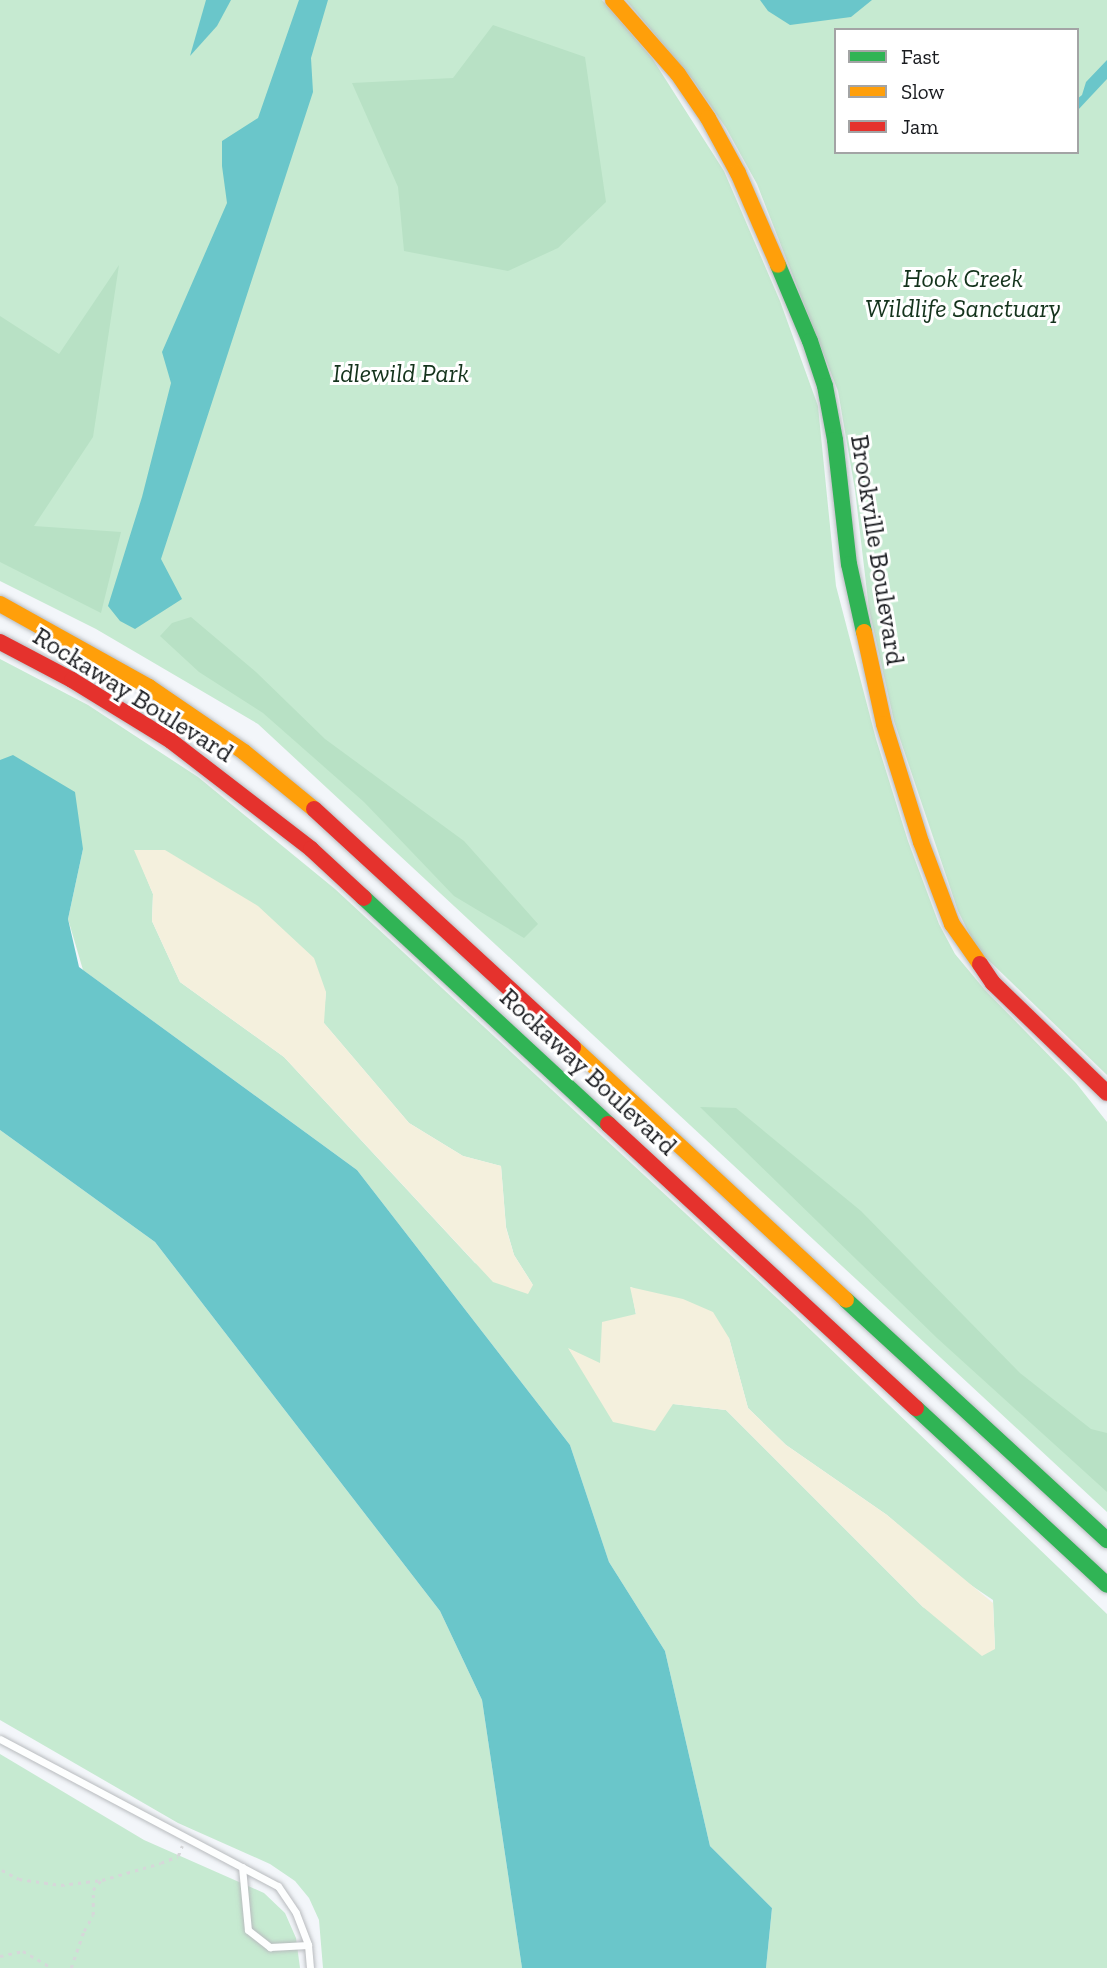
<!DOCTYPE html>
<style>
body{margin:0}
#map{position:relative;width:1107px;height:1968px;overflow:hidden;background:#f3f6fa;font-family:"Zilla Slab",serif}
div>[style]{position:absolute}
.green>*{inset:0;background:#c6ead1}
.forest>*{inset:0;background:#b8e1c5}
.sand>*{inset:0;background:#f4f0dd}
.water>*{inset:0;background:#6ac6ca}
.path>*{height:2.5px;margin-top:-1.25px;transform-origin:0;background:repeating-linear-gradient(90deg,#d6d7d9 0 3.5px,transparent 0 8.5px)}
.roads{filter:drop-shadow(0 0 2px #b8bbbe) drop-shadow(0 0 2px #b8bbbe)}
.lane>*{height:7px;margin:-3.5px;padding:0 3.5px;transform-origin:3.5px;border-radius:3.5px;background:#fdfefe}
.fast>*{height:16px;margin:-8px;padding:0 8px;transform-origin:8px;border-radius:8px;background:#30b455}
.slow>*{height:16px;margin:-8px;padding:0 8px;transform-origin:8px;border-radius:8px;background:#ff9f0a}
.jam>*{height:16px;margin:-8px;padding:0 8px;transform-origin:8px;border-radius:8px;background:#e5322d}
span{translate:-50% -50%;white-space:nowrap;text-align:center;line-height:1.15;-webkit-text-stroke:6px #fff;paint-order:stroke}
.park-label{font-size:26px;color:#14331c;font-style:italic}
.street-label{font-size:26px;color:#191b1f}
.legend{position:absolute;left:834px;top:28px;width:245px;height:126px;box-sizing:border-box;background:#fff;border:2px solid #a3a4a5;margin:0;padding:9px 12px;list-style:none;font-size:21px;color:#191b1f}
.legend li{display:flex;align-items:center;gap:14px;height:35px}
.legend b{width:35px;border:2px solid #a3a4a5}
</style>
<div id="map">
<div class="green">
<i style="clip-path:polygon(0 0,602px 0,652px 58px,724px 171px,780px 301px,818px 406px,836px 586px,876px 739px,908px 841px,939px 924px,955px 954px,985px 990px,1076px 1083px,1107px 1122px,1107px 1512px,258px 724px,96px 629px,0 581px)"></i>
<i style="clip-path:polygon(evenodd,626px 0,1107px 0,1107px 1075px,977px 949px,958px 911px,894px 721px,869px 609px,855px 490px,838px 391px,757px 184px,726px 128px,693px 80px,626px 0,836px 30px,1077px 30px,1077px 152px,836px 152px,836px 30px)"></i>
<i style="clip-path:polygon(evenodd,0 659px,88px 705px,198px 777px,335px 889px,792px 1312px,1107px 1614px,1107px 1968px,766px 1968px,772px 1908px,710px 1846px,665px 1651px,609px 1562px,570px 1445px,357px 1170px,83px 970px,68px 919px,83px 849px,0 761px,0 659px,135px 850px,326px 992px,323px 1022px,409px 1123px,463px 1156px,501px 1166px,506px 1227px,514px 1255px,533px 1285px,475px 1263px,284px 1057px,180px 982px,152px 921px,153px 894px,135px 850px,0 659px,631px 1287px,729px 1338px,748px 1408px,786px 1445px,887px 1515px,956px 1575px,993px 1600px,995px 1649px,923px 1607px,726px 1410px,673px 1404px,586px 1375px,569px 1349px,600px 1364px,636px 1315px,631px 1287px)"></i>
<i style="clip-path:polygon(0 1130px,155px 1242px,440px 1611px,482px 1700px,522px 1968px,323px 1968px,319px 1920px,309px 1898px,295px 1881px,270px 1864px,178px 1823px,0 1720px)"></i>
<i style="clip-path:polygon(0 1754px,144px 1840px,264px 1893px,285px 1913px,296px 1938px,300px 1968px,0 1968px)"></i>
</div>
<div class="forest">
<i style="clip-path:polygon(493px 25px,585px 57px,606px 202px,558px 248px,508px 271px,404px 251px,398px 187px,352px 83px,453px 78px)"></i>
<i style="clip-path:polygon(119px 265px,93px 437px,34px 526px,121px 532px,101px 613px,0 562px,0 316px,59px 354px)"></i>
<i style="clip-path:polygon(191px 617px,256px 672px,325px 739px,464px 841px,538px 924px,524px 938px,454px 896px,364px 802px,263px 713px,199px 672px,160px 636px,172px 623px)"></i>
<i style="clip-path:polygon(700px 1107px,736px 1108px,861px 1211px,1020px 1373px,1091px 1429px,1107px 1433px,1107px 1492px,937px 1338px)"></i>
</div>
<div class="sand">
<i style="clip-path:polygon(134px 850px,165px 850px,258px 906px,314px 958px,326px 992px,324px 1023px,409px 1123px,463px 1156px,501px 1166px,506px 1228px,514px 1255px,533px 1285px,528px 1294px,493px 1282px,284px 1057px,180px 982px,152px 921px,153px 894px)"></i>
<i style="clip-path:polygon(630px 1287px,683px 1299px,713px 1312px,729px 1338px,748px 1408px,786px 1445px,887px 1515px,993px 1603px,995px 1649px,982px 1656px,923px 1607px,726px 1410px,673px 1404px,655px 1431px,613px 1422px,568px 1348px,600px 1363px,602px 1322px,636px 1314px)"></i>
</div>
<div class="water">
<i style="clip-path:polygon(206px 0,231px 0,217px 26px,190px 56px)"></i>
<i style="clip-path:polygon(299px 0,328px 0,311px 58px,313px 92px,161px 559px,182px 599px,135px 629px,120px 621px,108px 606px,142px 497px,171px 383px,162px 352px,227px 203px,222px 166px,222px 141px,258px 118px)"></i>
<i style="clip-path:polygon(760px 0,872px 0,851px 17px,790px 25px,768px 11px)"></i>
<i style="clip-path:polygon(1107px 60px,1107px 79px,1077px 111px,1077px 99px,1082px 95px,1086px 82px)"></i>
<i style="clip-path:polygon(13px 755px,75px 792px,83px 849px,68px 919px,79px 967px,357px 1170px,570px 1445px,609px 1562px,665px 1651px,710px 1846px,772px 1908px,766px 1968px,522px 1968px,482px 1700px,440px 1611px,155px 1242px,0 1130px,0 760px)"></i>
</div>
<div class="path">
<i style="left:2px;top:1870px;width:19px;rotate:28deg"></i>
<i style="left:19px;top:1879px;width:42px;rotate:8.1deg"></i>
<i style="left:61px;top:1885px;width:41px;rotate:-7deg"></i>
<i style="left:102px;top:1880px;width:61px;rotate:-16.1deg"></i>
<i style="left:161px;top:1863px;width:18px;rotate:-22deg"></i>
<i style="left:178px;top:1856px;width:11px;rotate:-68deg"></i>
<i style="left:0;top:1956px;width:24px;rotate:-12deg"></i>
<i style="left:23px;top:1951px;width:34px;rotate:30deg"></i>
<i style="left:71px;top:1968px;width:39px;rotate:-71deg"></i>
<i style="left:84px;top:1931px;width:18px;rotate:-61deg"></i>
<i style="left:93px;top:1915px;width:25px;rotate:-90deg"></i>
<i style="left:93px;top:1890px;width:13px;rotate:-51deg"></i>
</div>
<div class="roads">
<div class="lane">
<i style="left:0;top:1739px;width:314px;rotate:27.9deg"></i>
<i style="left:278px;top:1886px;width:32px;rotate:56deg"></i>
<i style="left:296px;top:1913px;width:34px;rotate:69deg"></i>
<i style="left:308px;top:1945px;width:23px;rotate:85deg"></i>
<i style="left:242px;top:1867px;width:63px;rotate:84.6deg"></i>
<i style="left:248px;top:1930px;width:28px;rotate:38deg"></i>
<i style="left:270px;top:1947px;width:38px;rotate:-3deg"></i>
</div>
<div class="fast">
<i style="left:778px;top:265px;width:82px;rotate:67.2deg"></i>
<i style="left:810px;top:341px;width:47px;rotate:71.6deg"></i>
<i style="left:825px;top:386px;width:55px;rotate:79.5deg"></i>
<i style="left:835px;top:440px;width:125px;rotate:83.6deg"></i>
<i style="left:849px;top:564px;width:70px;rotate:77.6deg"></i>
<i style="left:364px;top:898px;width:333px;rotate:42.8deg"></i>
<i style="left:846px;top:1300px;width:355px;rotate:42.6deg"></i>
<i style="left:916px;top:1408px;width:260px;rotate:42.8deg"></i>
</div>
<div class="slow">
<i style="left:613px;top:0;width:98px;rotate:48.7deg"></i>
<i style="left:678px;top:74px;width:53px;rotate:55.7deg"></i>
<i style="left:708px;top:118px;width:63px;rotate:61.4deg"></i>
<i style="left:738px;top:173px;width:100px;rotate:66.5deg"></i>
<i style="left:0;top:604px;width:171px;rotate:29.1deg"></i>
<i style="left:149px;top:687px;width:115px;rotate:34.4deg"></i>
<i style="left:244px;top:752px;width:90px;rotate:39.2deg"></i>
<i style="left:864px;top:632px;width:94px;rotate:77.7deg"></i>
<i style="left:884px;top:724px;width:124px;rotate:72.6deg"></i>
<i style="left:921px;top:842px;width:88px;rotate:69.3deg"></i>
<i style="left:952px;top:924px;width:49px;rotate:55deg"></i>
<i style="left:573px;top:1047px;width:372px;rotate:42.8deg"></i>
</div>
<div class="jam">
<i style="left:0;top:642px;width:81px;rotate:27.8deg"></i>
<i style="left:72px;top:680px;width:116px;rotate:31.6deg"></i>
<i style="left:171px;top:741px;width:177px;rotate:37.6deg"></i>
<i style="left:311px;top:849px;width:72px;rotate:42.8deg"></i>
<i style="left:314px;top:809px;width:352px;rotate:42.6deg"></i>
<i style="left:980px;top:964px;width:23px;rotate:56deg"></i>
<i style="left:993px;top:983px;width:158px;rotate:44deg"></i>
<i style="left:608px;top:1124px;width:419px;rotate:42.7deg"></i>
</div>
</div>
<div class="park-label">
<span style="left:963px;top:294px">Hook Creek<br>Wildlife Sanctuary</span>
<span style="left:401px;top:374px">Idlewild Park</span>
</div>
<div class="street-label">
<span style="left:877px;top:550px;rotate:81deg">Brookville Boulevard</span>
<span style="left:133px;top:695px;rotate:32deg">Rockaway Boulevard</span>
<span style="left:588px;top:1072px;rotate:43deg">Rockaway Boulevard</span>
</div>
<ul class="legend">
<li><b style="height:9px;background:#30b455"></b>Fast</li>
<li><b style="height:9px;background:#ff9f0a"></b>Slow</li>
<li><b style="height:9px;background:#e5322d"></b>Jam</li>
</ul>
</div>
